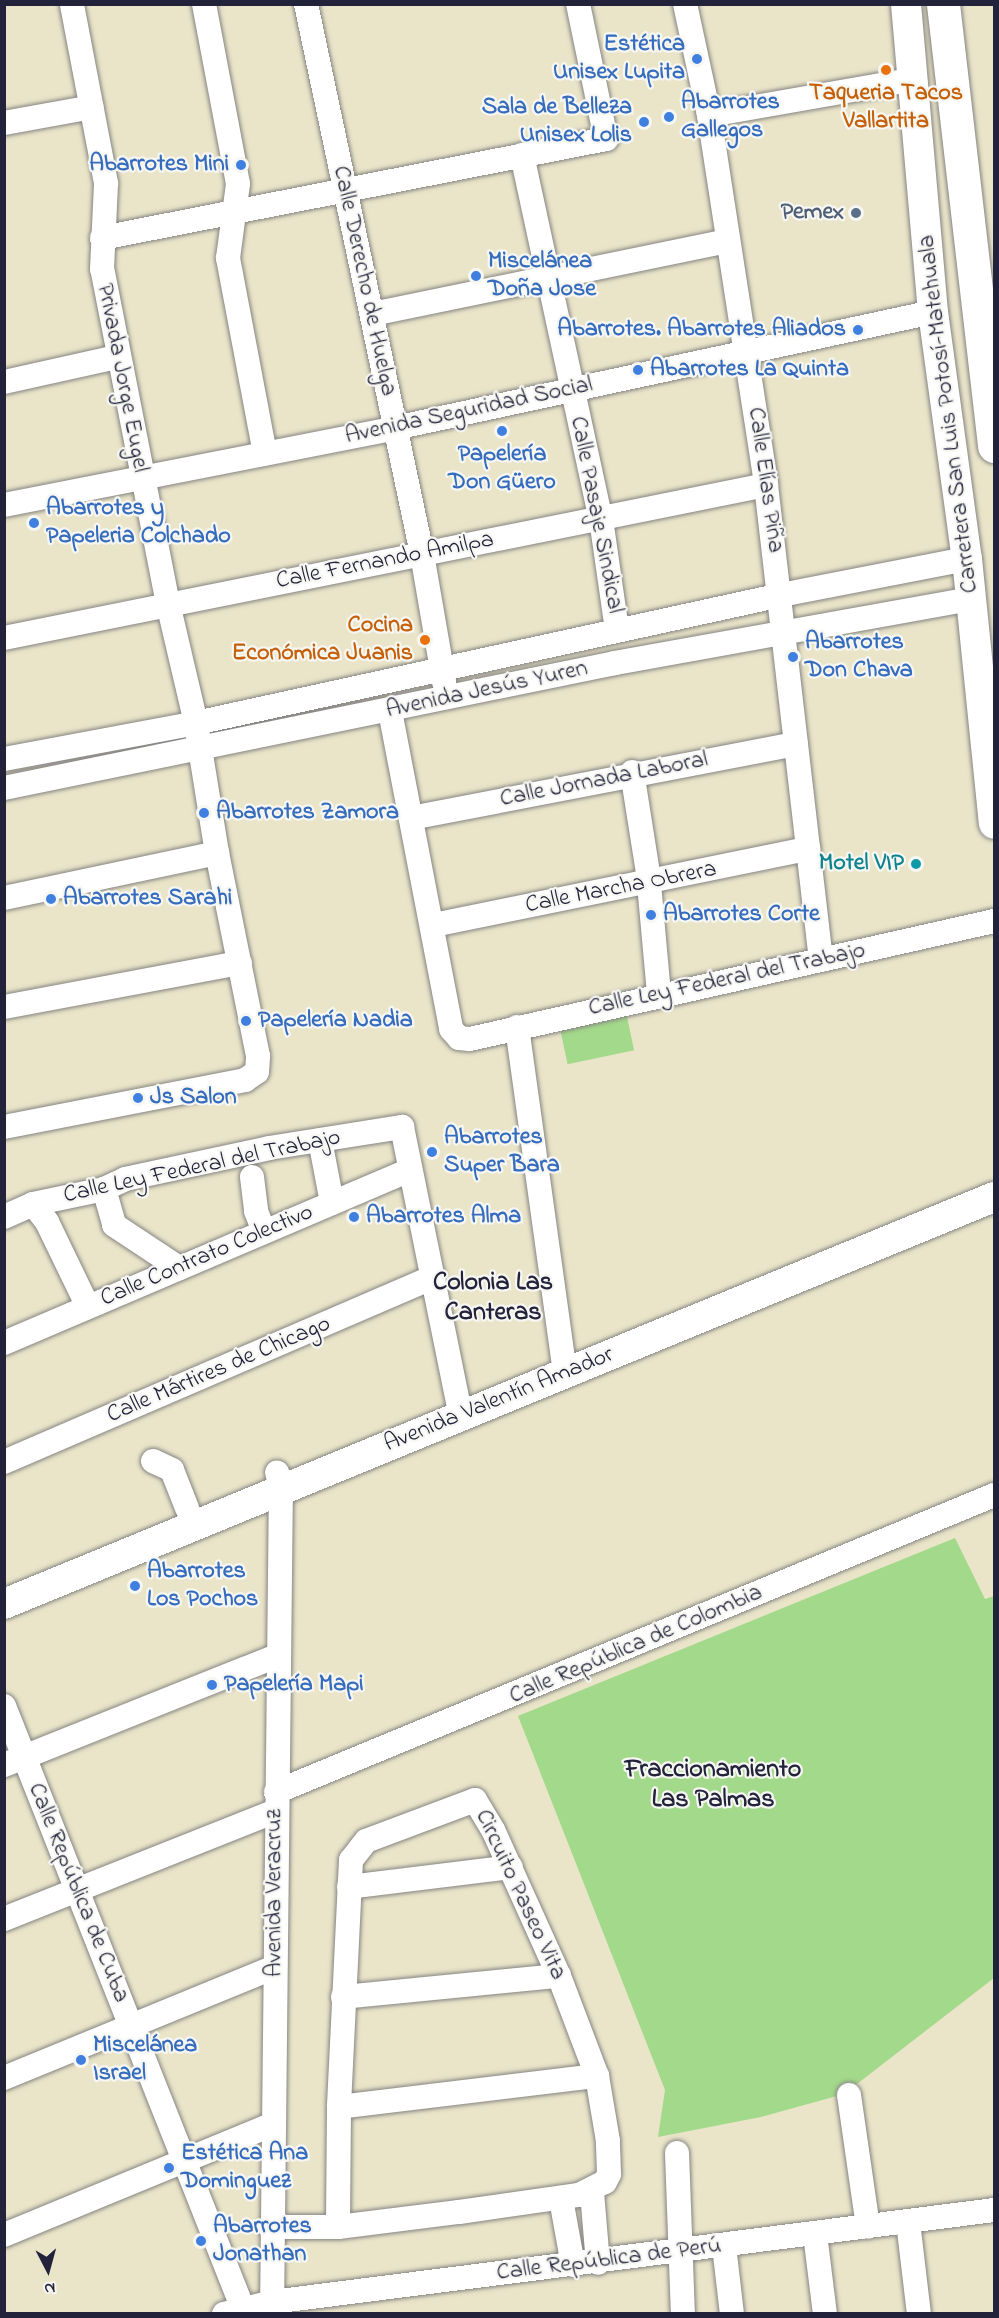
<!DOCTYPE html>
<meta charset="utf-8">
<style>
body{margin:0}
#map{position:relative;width:999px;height:2318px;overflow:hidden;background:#eae5c9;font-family:"Indie Flower",sans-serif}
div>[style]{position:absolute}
.green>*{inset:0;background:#a3d98a;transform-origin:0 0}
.roads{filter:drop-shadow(0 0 2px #868482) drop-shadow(0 0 2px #868482)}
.minor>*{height:24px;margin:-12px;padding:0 12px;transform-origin:12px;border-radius:12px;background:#fff}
.major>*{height:30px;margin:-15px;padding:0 15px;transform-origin:15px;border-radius:15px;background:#fff}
.highway>*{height:33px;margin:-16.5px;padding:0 16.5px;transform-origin:16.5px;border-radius:16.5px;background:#fff}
.dots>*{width:16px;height:16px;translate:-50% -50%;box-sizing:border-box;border:3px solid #f6f6f2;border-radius:50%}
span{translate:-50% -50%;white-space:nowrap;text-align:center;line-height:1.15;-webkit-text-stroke:4.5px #f6f6f2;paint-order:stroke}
.shop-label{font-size:24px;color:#366cbe;font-weight:700}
.right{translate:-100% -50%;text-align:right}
.left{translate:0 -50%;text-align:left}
.food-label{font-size:24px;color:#c56008;font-weight:700}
.service-label{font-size:24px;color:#4e5e75;font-weight:700}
.street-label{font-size:24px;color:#22223b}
.culture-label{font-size:24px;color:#0d838f;font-weight:700}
.neighbourhood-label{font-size:26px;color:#22223b;font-weight:700}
.frame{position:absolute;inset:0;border:6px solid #22223b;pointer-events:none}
.north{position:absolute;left:18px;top:2240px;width:60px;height:60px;-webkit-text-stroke:4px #f6f6f2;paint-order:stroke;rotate:174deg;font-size:16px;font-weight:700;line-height:24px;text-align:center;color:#22223b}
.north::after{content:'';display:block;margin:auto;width:21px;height:27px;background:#22223b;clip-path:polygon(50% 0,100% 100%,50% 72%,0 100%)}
</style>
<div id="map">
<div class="green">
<i style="left:626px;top:1012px;width:39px;height:68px;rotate:78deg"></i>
<i style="clip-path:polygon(955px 1538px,985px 1599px,994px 1596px,994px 1978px,844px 2094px,761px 2117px,658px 2137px,665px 2090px,518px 1716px)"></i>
</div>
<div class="roads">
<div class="minor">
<i style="left:204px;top:4px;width:183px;rotate:79.3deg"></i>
<i style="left:238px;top:184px;width:75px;rotate:97.7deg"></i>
<i style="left:228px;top:258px;width:199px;rotate:79.3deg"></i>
<i style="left:306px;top:4px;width:562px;rotate:78.09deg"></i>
<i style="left:422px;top:554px;width:130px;rotate:80.2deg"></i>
<i style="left:685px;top:4px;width:114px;rotate:77.8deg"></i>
<i style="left:709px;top:115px;width:374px;rotate:81.2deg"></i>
<i style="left:766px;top:485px;width:478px;rotate:83.4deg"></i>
<i style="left:709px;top:115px;width:209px;rotate:-9.9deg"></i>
<i style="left:4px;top:123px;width:89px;rotate:-10.3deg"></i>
<i style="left:522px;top:155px;width:372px;rotate:77.8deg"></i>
<i style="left:601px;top:519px;width:112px;rotate:81.8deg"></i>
<i style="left:102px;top:238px;width:514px;rotate:-11.11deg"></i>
<i style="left:606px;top:139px;width:138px;rotate:-101.7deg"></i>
<i style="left:372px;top:314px;width:362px;rotate:-11.6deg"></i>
<i style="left:4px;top:382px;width:116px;rotate:-12.5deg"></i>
<i style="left:4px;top:505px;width:399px;rotate:-11.1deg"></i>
<i style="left:395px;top:428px;width:550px;rotate:-12.17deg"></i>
<i style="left:4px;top:638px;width:777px;rotate:-11.35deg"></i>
<i style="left:390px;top:711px;width:324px;rotate:79.1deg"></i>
<i style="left:451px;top:1029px;width:12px;rotate:48deg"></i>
<i style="left:459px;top:1038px;width:11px;rotate:5deg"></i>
<i style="left:470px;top:1039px;width:537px;rotate:-12.69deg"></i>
<i style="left:4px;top:759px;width:195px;rotate:-10.6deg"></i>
<i style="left:196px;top:723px;width:599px;rotate:-12.34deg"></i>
<i style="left:781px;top:595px;width:189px;rotate:-11deg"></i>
<i style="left:632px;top:772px;width:102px;rotate:81deg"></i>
<i style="left:648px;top:873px;width:121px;rotate:84.8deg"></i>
<i style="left:4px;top:788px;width:624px;rotate:-11.56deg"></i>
<i style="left:615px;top:663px;width:362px;rotate:-10.2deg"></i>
<i style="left:411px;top:818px;width:392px;rotate:-10.9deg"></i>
<i style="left:4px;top:898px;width:218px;rotate:-11.9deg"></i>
<i style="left:433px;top:925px;width:383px;rotate:-11.5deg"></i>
<i style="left:4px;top:1007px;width:240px;rotate:-10.6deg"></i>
<i style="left:517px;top:1027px;width:350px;rotate:82.1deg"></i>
<i style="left:4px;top:1127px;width:246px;rotate:-11deg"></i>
<i style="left:245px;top:1080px;width:14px;rotate:-34deg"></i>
<i style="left:257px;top:1072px;width:16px;rotate:-86deg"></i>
<i style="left:258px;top:1056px;width:207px;rotate:-101.4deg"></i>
<i style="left:217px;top:853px;width:132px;rotate:-99.2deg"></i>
<i style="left:196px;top:723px;width:122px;rotate:-103.2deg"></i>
<i style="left:168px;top:604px;width:341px;rotate:-101.1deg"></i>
<i style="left:102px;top:269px;width:86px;rotate:-87.3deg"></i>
<i style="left:106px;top:183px;width:182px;rotate:-100.8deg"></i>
<i style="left:320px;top:1140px;width:64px;rotate:79.2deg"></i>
<i style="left:252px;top:1177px;width:34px;rotate:83deg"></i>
<i style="left:256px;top:1211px;width:22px;rotate:69deg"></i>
<i style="left:104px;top:1189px;width:37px;rotate:74deg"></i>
<i style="left:114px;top:1225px;width:78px;rotate:33.5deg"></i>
<i style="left:33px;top:1204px;width:23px;rotate:52deg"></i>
<i style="left:47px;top:1222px;width:94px;rotate:64.2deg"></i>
<i style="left:4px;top:1217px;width:32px;rotate:-24deg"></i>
<i style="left:33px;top:1204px;width:73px;rotate:-11.9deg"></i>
<i style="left:104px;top:1189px;width:23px;rotate:-25deg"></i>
<i style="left:125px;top:1179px;width:147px;rotate:-12.1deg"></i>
<i style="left:269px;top:1148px;width:135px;rotate:-9deg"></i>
<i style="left:402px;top:1127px;width:295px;rotate:78.5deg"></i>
<i style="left:4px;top:1343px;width:440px;rotate:-23.1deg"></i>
<i style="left:153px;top:1461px;width:21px;rotate:25deg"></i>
<i style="left:172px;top:1470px;width:41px;rotate:68.5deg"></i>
<i style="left:4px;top:1462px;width:468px;rotate:-23.3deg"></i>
<i style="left:4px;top:1706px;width:654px;rotate:68.38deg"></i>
<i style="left:4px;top:1765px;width:294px;rotate:-21.8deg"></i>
<i style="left:276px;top:1792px;width:777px;rotate:-22.47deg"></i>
<i style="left:349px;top:1887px;width:163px;rotate:-7deg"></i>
<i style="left:4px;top:1919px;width:292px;rotate:-21.7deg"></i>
<i style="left:343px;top:1997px;width:217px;rotate:-5.6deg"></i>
<i style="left:4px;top:2078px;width:293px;rotate:-22.3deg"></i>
<i style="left:849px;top:2095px;width:133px;rotate:81.8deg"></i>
<i style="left:339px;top:2107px;width:260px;rotate:-6.9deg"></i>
<i style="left:677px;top:2153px;width:161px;rotate:87.9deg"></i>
<i style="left:592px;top:2192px;width:71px;rotate:85.2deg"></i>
<i style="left:561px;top:2199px;width:67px;rotate:79.7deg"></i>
<i style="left:908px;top:2222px;width:93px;rotate:83.2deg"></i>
<i style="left:270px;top:2227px;width:68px"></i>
<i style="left:338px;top:2227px;width:122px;rotate:-7.1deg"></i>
<i style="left:459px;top:2212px;width:121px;rotate:-8.1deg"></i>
<i style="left:579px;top:2195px;width:29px;rotate:-27deg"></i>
<i style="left:605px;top:2182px;width:9px;rotate:-63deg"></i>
<i style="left:609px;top:2174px;width:33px;rotate:-92deg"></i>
<i style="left:608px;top:2141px;width:66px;rotate:-99.6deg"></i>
<i style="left:597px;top:2076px;width:107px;rotate:-110.8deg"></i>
<i style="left:559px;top:1976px;width:160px;rotate:-114.3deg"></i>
<i style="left:493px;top:1830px;width:35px;rotate:-121deg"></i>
<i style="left:475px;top:1800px;width:116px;rotate:159.4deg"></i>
<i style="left:366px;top:1841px;width:24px;rotate:128deg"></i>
<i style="left:351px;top:1860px;width:247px;rotate:92.8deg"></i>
<i style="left:339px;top:2107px;width:120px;rotate:90.5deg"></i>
<i style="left:815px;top:2234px;width:81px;rotate:82.9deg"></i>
<i style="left:4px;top:2235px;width:289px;rotate:-22.4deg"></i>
<i style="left:724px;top:2246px;width:68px;rotate:83.3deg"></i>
<i style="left:224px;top:2314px;width:49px;rotate:-14deg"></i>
<i style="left:272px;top:2302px;width:728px;rotate:-7.26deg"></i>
<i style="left:272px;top:2314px;width:826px;rotate:-89.38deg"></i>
<i style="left:281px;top:1488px;width:16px;rotate:-104deg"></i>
</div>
<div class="major">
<i style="left:906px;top:4px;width:309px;rotate:85deg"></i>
<i style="left:933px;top:312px;width:249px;rotate:82.2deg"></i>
<i style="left:967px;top:559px;width:266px;rotate:84.2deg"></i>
<i style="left:4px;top:1604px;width:1070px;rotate:-22.35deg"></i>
</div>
<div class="highway">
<i style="left:943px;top:4px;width:445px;rotate:83.4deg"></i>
</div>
</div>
<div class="dots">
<i style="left:697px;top:59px;background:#3f7fe0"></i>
<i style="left:886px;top:70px;background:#e8710a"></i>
<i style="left:669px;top:117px;background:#3f7fe0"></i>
<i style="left:644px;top:122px;background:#3f7fe0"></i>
<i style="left:241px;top:165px;background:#3f7fe0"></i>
<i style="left:856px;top:213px;background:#5c6f8a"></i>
<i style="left:476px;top:276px;background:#3f7fe0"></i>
<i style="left:858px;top:330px;background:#3f7fe0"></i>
<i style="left:638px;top:370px;background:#3f7fe0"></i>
<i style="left:502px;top:431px;background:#3f7fe0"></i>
<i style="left:34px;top:523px;background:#3f7fe0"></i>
<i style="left:425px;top:640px;background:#e8710a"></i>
<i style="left:793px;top:657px;background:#3f7fe0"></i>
<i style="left:204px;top:813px;background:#3f7fe0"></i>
<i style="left:916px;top:864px;background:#0f9aa8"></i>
<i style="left:51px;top:899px;background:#3f7fe0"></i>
<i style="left:651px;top:915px;background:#3f7fe0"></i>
<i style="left:246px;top:1021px;background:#3f7fe0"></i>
<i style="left:138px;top:1098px;background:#3f7fe0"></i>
<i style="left:432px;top:1152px;background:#3f7fe0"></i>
<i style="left:354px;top:1217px;background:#3f7fe0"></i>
<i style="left:135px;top:1586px;background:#3f7fe0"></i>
<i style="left:212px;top:1685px;background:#3f7fe0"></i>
<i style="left:81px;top:2060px;background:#3f7fe0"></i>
<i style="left:169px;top:2168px;background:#3f7fe0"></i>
<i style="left:201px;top:2241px;background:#3f7fe0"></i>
</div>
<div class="shop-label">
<span class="right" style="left:685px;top:59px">Estética<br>Unisex Lupita</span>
<span class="left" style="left:681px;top:117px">Abarrotes<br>Gallegos</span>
<span class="right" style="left:632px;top:122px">Sala de Belleza<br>Unisex Lolis</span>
<span class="right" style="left:229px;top:165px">Abarrotes Mini</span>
<span class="left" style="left:488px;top:276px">Miscelánea<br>Doña Jose</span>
<span class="right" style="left:846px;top:330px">Abarrotes. Abarrotes Aliados</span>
<span class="left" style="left:650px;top:370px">Abarrotes La Quinta</span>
<span style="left:502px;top:469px">Papelería<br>Don Güero</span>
<span class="left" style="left:46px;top:523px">Abarrotes y<br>Papeleria Colchado</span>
<span class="left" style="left:805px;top:657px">Abarrotes<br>Don Chava</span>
<span class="left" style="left:216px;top:813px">Abarrotes Zamora</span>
<span class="left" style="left:63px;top:899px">Abarrotes Sarahi</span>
<span class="left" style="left:663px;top:915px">Abarrotes Corte</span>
<span class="left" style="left:258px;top:1021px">Papelería Nadia</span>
<span class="left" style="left:150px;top:1098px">Js Salon</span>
<span class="left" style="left:444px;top:1152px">Abarrotes<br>Super Bara</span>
<span class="left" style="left:366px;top:1217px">Abarrotes Alma</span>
<span class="left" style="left:147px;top:1586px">Abarrotes<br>Los Pochos</span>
<span class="left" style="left:224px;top:1685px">Papelería Mapi</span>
<span class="left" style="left:93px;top:2060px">Miscelánea<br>Israel</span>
<span class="left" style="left:181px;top:2168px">Estética Ana<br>Dominguez</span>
<span class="left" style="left:213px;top:2241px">Abarrotes<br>Jonathan</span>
</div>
<div class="food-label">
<span style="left:886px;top:108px">Taqueria Tacos<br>Vallartita</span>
<span class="right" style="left:413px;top:640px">Cocina<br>Económica Juanis</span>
</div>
<div class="service-label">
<span class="right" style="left:844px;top:213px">Pemex</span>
</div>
<div class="street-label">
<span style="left:364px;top:281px;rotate:78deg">Calle Derecho de Huelga</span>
<span style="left:122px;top:378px;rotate:79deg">Privada Jorge Eugel</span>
<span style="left:469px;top:411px;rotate:-12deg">Avenida Seguridad Social</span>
<span style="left:949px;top:414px;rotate:-97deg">Carretera San Luis Potosí-Matehuala</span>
<span style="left:765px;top:480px;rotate:82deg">Calle Elías Piña</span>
<span style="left:596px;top:515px;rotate:79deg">Calle Pasaje Sindical</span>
<span style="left:385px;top:561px;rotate:-11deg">Calle Fernando Amilpa</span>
<span style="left:487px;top:690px;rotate:-12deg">Avenida Jesús Yuren</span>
<span style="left:604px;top:780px;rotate:-11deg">Calle Jornada Laboral</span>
<span style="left:621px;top:888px;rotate:-11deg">Calle Marcha Obrera</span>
<span style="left:727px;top:980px;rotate:-12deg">Calle Ley Federal del Trabajo</span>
<span style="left:202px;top:1167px;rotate:-12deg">Calle Ley Federal del Trabajo</span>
<span style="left:207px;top:1256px;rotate:-23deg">Calle Contrato Colectivo</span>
<span style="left:219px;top:1370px;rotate:-23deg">Calle Mártires de Chicago</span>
<span style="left:499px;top:1400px;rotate:-22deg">Avenida Valentín Amador</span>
<span style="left:636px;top:1645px;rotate:-23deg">Calle República de Colombia</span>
<span style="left:78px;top:1893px;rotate:68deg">Calle República de Cuba</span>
<span style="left:275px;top:1893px;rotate:-90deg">Avenida Veracruz</span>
<span style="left:520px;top:1895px;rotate:65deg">Circuito Paseo Vita</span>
<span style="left:609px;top:2260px;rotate:-7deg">Calle República de Perú</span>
</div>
<div class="culture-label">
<span class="right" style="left:904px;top:864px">Motel VIP</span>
</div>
<div class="neighbourhood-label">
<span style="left:493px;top:1299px">Colonia Las<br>Canteras</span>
<span style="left:713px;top:1786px">Fraccionamiento<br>Las Palmas</span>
</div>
<div class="frame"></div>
<div class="north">N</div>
</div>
